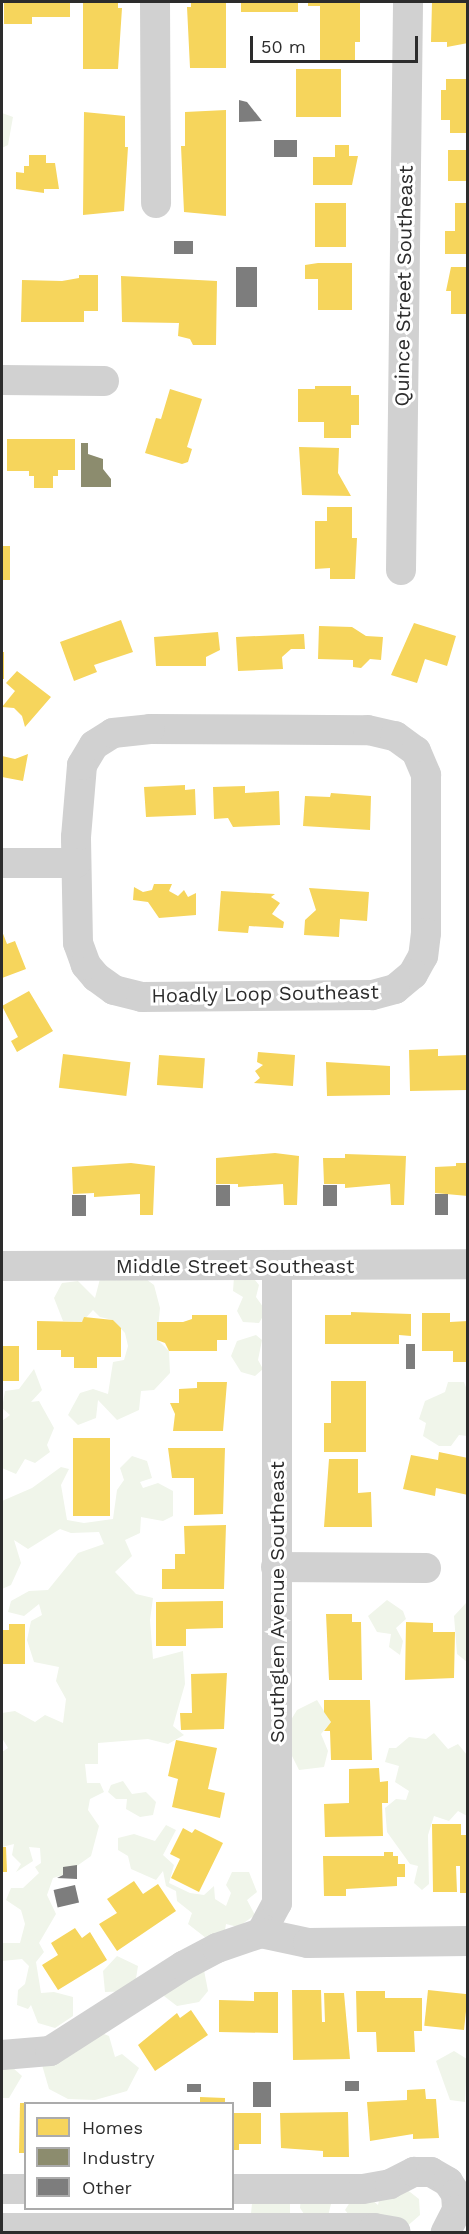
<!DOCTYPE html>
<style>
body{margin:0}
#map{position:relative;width:469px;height:2234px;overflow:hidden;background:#fff;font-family:"Work Sans",sans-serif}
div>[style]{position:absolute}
.green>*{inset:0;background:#f0f5ea}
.homes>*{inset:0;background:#f6d55c;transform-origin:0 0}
.industry>*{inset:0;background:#8c8c6e}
.building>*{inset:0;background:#7d7d7d;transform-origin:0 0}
.minor>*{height:30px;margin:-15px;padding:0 15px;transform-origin:15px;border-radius:15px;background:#d1d1d1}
span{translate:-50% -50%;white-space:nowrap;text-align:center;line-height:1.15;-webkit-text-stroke:6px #fff;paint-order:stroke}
.street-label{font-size:20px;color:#2c2c2c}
.frame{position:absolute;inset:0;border:3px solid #2c2c2c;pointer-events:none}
.legend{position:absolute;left:24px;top:2102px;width:210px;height:108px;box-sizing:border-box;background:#fff;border:2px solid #ababab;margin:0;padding:8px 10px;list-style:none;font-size:18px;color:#2c2c2c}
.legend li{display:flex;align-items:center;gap:12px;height:30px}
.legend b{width:30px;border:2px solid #ababab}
.scale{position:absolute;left:250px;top:36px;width:168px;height:27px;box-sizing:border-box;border:3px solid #2c2c2c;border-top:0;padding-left:8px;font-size:18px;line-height:21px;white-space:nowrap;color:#2c2c2c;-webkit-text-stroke:4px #fff;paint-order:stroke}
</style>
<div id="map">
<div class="green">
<i style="clip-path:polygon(2px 113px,13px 117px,8px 145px,2px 148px)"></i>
<i style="clip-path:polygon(123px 1262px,154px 1285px,160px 1308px,157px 1339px,169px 1351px,170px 1373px,154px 1390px,141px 1391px,139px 1410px,117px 1420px,98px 1400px,96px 1418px,78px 1425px,68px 1415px,80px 1393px,93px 1389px,108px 1394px,113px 1362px,124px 1360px,128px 1346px,125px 1333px,113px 1320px,100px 1317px,93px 1310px,82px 1322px,63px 1321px,54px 1298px,62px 1283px,78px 1281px,95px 1298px,101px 1275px)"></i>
<i style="clip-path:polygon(251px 1275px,259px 1285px,256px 1297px,266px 1311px,259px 1323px,243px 1322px,237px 1311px,243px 1297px,233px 1291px,234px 1277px)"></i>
<i style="clip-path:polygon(256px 1335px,262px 1340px,258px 1360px,263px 1369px,255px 1376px,241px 1372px,231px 1356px,237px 1341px)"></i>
<i style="clip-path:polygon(34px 1369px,42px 1390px,31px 1402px,39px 1401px,54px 1428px,47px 1445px,50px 1452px,35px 1463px,25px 1459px,16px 1474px,2px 1468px,2px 1421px,10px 1415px,2px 1408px,5px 1391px,19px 1389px)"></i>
<i style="clip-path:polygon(448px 1382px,464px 1382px,467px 1390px,467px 1436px,459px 1435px,451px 1446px,439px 1446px,423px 1436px,426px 1423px,419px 1419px,425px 1401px,445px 1392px)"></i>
<i style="clip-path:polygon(132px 1456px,147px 1461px,152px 1478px,140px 1482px,143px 1488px,158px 1483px,173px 1491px,173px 1516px,163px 1521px,141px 1517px,140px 1533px,125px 1540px,132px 1556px,115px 1572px,136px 1594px,153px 1598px,150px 1620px,153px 1659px,183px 1651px,185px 1684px,173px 1726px,184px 1735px,168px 1744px,148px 1739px,98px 1743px,98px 1764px,85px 1764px,87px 1783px,100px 1783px,104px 1792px,90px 1799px,88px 1810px,99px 1826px,91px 1856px,74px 1868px,63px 1867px,63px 1875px,53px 1878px,47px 1895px,56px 1914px,39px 1943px,44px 1952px,36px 1962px,41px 1993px,54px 1992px,73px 1997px,73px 2016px,55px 2028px,38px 2023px,31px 2005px,28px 2009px,17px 2005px,18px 1990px,25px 1984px,29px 1966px,22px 1959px,2px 1961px,2px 1943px,20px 1943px,25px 1924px,21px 1910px,6px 1900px,11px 1888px,23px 1888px,39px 1873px,35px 1867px,41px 1863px,40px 1848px,29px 1847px,33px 1861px,16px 1872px,21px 1864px,12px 1855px,14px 1844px,2px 1847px,2px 1752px,8px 1748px,2px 1738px,2px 1713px,15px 1711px,35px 1722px,45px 1715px,63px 1723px,66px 1699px,56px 1681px,59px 1667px,34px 1662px,27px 1640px,31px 1621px,42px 1615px,39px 1604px,24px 1616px,8px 1612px,11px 1601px,29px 1591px,48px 1590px,78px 1553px,104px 1544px,99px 1532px,71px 1533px,60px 1529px,28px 1549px,14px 1540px,21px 1563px,11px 1585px,2px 1589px,2px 1501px,32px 1488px,61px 1467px,69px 1469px,61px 1485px,67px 1520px,84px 1523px,113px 1519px,117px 1490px,124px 1480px,120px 1468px)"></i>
<i style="clip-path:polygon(387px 1600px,403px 1611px,406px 1619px,396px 1628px,403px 1641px,400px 1655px,389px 1647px,391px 1634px,377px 1632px,368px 1616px)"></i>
<i style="clip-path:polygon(466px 1603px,468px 1604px,467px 1662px,457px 1654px,454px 1616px)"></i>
<i style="clip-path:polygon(317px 1700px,331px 1722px,321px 1734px,328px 1751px,324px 1767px,299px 1770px,288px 1748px,286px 1728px,297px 1710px)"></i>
<i style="clip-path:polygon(434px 1733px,448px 1749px,458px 1744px,467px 1755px,467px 1816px,458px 1811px,449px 1821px,434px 1816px,428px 1835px,429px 1884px,422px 1890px,414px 1883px,418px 1866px,410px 1864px,387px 1832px,385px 1808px,396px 1799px,406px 1800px,409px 1791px,395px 1782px,399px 1766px,385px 1762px,389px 1748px,396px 1748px,409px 1737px,426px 1739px)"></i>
<i style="clip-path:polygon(123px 1781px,132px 1794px,146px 1792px,156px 1802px,153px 1815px,140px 1817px,126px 1809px,127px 1799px,116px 1799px,108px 1792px,111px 1785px)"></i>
<i style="clip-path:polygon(166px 1825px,176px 1830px,163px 1855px,174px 1865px,169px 1883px,190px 1893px,204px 1895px,214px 1886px,215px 1899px,226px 1906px,231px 1893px,226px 1885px,232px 1872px,249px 1872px,257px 1892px,247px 1900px,255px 1915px,238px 1927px,226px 1924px,224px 1936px,206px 1938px,188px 1924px,192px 1913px,177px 1901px,176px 1891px,166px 1886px,163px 1871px,156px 1880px,131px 1869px,128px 1856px,118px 1850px,118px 1838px,134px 1834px,155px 1841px)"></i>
<i style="clip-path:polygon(117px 1956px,138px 1966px,134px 1991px,105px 1992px,103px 1971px)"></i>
<i style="clip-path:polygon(204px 1970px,208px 1991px,199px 2002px,177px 2006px,160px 1993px)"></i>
<i style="clip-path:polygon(82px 2025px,109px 2036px,115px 2057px,122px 2054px,139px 2068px,127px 2091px,95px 2100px,68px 2099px,49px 2089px,42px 2065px)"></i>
<i style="clip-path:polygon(454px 2051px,467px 2059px,465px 2102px,450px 2100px,436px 2061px)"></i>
<i style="clip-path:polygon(2px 2058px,22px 2076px,9px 2098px,2px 2098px)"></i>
<i style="clip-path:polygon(401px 2185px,419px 2199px,420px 2215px,405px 2228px,356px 2224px,345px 2210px,354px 2196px,366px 2195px,378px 2205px,381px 2192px)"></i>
<i style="clip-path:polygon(253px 2195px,290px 2197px,290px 2222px,268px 2224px,251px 2213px)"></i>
<i style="clip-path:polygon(301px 2197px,331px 2204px,327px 2220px,310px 2223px,300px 2208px)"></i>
</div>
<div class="homes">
<i style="clip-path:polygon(4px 2px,70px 2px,70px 17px,32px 17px,32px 24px,4px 24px)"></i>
<i style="clip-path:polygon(83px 2px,118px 2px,118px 8px,122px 8px,118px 69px,83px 69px)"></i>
<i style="clip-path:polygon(191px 2px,226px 2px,226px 68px,190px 68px,187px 7px,191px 7px)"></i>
<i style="left:241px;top:2px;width:57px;height:10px"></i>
<i style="clip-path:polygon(308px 2px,360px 2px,360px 42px,355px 42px,355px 61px,320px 62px,320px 6px,308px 6px)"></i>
<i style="clip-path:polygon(432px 2px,468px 2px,468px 43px,447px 47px,447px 42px,431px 42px)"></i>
<i style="left:296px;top:69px;width:45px;height:48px"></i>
<i style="clip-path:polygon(446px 79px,468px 79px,468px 133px,450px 133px,450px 120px,441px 120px,441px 90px,446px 90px)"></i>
<i style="clip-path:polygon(226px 110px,226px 216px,184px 212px,181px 146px,185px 146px,185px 112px)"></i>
<i style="clip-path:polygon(84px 112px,125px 116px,125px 147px,128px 147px,124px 211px,83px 215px)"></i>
<i style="clip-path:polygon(335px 145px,349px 145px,349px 156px,358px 156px,352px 185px,313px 185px,313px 157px,335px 157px)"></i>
<i style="left:448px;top:150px;width:20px;height:31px"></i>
<i style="clip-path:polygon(29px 155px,46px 155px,46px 163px,55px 163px,59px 189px,44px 189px,44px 193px,16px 189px,16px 172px,24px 173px,24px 166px,29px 166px)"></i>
<i style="left:315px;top:203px;width:31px;height:44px"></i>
<i style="clip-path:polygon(455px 203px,468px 203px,468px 254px,445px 254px,445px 231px,455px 231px)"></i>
<i style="clip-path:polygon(318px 263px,352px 263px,352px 310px,318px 310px,318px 279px,305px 279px,305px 265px)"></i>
<i style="clip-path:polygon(451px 267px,468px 267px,468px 314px,451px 314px,451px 291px,446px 291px)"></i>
<i style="clip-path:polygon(79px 275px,98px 275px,98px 311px,84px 311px,84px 322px,21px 322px,22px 280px,62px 281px,79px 278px)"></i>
<i style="clip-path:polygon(121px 276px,217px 281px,216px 345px,193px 345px,190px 339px,178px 336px,179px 323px,122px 322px)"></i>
<i style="clip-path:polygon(315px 386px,351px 386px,351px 395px,359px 395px,359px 425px,351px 425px,351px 438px,324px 438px,324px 422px,298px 422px,298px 389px,315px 389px)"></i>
<i style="clip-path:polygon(170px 389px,202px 399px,187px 447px,192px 449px,188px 462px,182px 464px,145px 453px,156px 418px,161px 419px)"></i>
<i style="clip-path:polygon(7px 439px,75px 439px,75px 470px,58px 470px,58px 476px,53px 476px,53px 488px,34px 488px,34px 476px,29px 476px,29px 471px,7px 471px)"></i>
<i style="clip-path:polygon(299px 447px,339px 448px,338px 473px,351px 496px,302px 495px)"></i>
<i style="clip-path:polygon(327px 507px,352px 507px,352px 538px,357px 538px,355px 579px,330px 579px,330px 568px,315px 569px,315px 521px,327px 521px)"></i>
<i style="left:2px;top:546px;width:8px;height:34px"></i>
<i style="clip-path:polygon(121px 620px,133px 652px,94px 665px,97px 672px,74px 681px,60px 642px)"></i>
<i style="clip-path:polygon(414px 623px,456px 636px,447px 666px,425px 659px,417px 683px,391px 675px)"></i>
<i style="clip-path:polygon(319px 626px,352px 627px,366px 636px,383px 637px,381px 660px,370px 659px,361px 668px,353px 667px,353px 660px,318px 659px)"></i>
<i style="clip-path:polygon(218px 632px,220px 650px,206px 657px,206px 666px,156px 666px,154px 637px)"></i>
<i style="clip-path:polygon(304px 634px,305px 649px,291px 649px,282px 657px,283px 669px,238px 671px,236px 637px)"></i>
<i style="left:2px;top:652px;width:2px;height:27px"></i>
<i style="clip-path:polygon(17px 671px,51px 697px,25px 727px,22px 716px,14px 708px,2px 707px,15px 691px,6px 683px)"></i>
<i style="clip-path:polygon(28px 754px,23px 781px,2px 777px,2px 756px,15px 759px)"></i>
<i style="clip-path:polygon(185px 785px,185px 790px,195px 789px,196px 815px,146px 817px,144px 787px)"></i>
<i style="clip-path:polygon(245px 786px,245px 793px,279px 791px,280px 825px,233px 827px,228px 818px,214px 819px,213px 787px)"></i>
<i style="clip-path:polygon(331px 793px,371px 796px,370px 830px,303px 826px,305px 796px,330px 797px)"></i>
<i style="clip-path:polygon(154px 884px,172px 884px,169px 891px,178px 896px,184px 890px,188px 897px,196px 893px,196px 915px,159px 918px,148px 902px,133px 900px,134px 887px,143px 892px,152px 890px)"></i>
<i style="clip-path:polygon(309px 888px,369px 892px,367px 921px,340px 919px,339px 937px,304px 935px,305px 920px,316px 910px)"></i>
<i style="clip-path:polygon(221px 891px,275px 894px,271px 897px,280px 903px,272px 914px,284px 922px,283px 928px,249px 926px,248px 933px,218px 931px)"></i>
<i style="clip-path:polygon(2px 931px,7px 944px,15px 941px,26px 969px,2px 978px)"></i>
<i style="clip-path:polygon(29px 991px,53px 1031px,17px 1052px,11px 1041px,18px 1037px,2px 1006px)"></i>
<i style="clip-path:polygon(438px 1049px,438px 1056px,468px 1055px,468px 1090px,410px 1091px,409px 1050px)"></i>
<i style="clip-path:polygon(258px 1052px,295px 1055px,293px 1086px,254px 1083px,260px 1078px,255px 1071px,263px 1065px,257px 1062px)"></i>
<i style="left:63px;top:1054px;width:68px;height:34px;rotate:7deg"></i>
<i style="left:159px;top:1055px;width:46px;height:30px;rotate:4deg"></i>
<i style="clip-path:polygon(326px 1062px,390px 1066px,390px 1095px,327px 1096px)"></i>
<i style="clip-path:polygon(275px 1153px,299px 1156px,297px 1205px,284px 1205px,283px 1184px,238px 1187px,238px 1184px,216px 1184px,216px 1158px)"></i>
<i style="clip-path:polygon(345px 1154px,406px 1156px,404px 1205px,391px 1205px,390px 1184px,345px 1188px,345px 1184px,324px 1184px,323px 1158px,345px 1158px)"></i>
<i style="clip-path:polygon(131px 1163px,155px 1166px,153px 1215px,140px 1215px,140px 1194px,94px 1197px,94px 1193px,73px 1194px,72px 1167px)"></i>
<i style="clip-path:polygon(456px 1163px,468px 1163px,468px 1196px,435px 1193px,435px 1167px,456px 1166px)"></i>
<i style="clip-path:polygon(351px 1312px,411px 1314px,411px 1336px,399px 1335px,399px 1344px,325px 1344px,325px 1315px,351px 1315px)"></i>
<i style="clip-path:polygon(422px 1313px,450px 1313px,450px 1322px,468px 1321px,468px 1362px,453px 1362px,453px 1351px,422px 1351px)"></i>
<i style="clip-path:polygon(192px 1315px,227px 1315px,227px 1340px,217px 1340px,217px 1351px,169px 1351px,165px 1343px,157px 1340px,157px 1322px,183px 1322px,192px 1319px)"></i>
<i style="clip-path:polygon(84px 1317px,113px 1320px,121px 1328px,121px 1357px,97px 1357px,97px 1368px,74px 1368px,74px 1357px,61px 1357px,61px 1350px,37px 1350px,37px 1321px,82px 1322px)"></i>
<i style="left:2px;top:1346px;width:17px;height:35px"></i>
<i style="clip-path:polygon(331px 1381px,366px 1381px,366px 1452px,324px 1452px,324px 1423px,331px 1423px)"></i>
<i style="clip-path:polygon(197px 1382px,227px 1382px,223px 1431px,173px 1431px,175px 1414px,170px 1403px,179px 1403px,179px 1389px,197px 1388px)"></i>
<i style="left:73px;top:1438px;width:37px;height:78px"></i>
<i style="clip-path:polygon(168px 1448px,225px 1448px,223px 1514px,194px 1515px,194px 1478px,172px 1478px)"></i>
<i style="clip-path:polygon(439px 1452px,468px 1458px,468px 1495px,436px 1488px,435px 1496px,403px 1489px,411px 1455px,438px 1460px)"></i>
<i style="clip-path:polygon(329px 1459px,358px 1459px,358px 1493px,371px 1492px,372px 1527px,324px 1527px)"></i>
<i style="clip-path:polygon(226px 1525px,224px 1589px,162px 1589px,162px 1569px,175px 1569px,175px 1554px,185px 1554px,184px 1526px)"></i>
<i style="clip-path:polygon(223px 1601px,223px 1628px,186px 1629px,186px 1646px,156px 1646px,156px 1602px)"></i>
<i style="clip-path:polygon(326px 1614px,352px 1614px,352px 1622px,361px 1622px,362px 1680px,329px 1680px)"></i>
<i style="clip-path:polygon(406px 1622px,433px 1623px,433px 1632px,455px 1632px,454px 1678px,405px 1680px)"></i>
<i style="clip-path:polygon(9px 1624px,25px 1624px,25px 1664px,2px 1664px,2px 1630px,9px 1630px)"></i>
<i style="clip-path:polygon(227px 1673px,224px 1729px,181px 1730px,180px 1713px,192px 1713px,191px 1674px)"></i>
<i style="clip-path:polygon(324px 1700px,370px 1700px,372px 1760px,331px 1760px,330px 1731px,324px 1731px,331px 1722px,324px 1712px)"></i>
<i style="clip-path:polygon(176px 1740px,217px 1748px,208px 1789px,225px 1793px,220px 1818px,172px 1807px,178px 1779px,168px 1776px)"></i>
<i style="clip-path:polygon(379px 1768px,380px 1782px,388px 1781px,388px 1803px,382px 1803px,383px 1836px,325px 1837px,324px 1804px,349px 1803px,349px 1769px)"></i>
<i style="clip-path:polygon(432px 1824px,461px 1824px,461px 1835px,468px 1835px,468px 1893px,460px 1893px,460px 1866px,456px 1866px,457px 1892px,433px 1892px)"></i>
<i style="clip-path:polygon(183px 1828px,192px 1833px,195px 1829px,223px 1843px,199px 1892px,171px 1878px,180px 1859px,170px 1854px)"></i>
<i style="clip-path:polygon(2px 1847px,6px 1847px,7px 1872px,2px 1872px)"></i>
<i style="clip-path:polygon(384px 1852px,393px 1852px,393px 1856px,398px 1856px,398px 1864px,405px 1864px,405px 1877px,397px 1877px,397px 1886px,346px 1889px,346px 1896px,324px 1896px,323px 1856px,384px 1856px)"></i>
<i style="clip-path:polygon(134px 1881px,143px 1894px,158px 1884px,176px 1911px,117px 1951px,99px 1924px,117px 1913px,107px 1899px)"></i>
<i style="clip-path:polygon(75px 1928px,82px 1938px,90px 1932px,107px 1960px,58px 1990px,42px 1965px,58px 1955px,51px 1943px)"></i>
<i style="clip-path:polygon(292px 1990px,321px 1990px,322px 2022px,325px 2022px,324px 1993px,344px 1993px,350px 2059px,293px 2060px)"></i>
<i style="left:428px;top:1990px;width:40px;height:36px;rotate:6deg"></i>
<i style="clip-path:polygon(356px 1991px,385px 1991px,385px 1998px,422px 1998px,422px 2031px,414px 2031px,415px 2052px,377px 2052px,376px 2032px,357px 2032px)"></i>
<i style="clip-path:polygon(254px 1992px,278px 1992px,278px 2033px,219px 2032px,219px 2000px,254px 2001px)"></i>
<i style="clip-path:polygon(191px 2010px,208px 2035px,155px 2071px,138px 2045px,177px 2013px,180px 2018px)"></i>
<i style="clip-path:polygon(425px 2089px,426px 2099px,436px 2099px,439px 2138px,413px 2139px,413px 2134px,370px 2141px,367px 2102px,407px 2100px,407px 2090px)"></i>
<i style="clip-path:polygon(200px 2097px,225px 2098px,225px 2104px,200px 2104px)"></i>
<i style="clip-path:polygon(20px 2103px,26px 2103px,26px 2153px,19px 2153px)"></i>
<i style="clip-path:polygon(348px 2112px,349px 2157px,323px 2157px,323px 2151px,281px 2148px,280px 2113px)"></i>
<i style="clip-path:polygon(232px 2113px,261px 2113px,261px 2144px,239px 2144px,239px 2150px,232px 2150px)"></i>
</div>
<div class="industry">
<i style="clip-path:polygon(81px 443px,88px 443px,88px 454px,103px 459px,103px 469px,111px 479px,111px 487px,81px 487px)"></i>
</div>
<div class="building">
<i style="clip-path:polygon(239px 100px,247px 102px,262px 121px,239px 122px)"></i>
<i style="left:274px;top:140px;width:23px;height:17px"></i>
<i style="left:174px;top:241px;width:19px;height:13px"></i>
<i style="left:236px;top:267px;width:21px;height:40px"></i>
<i style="left:216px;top:1185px;width:14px;height:21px"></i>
<i style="left:337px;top:1185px;width:21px;height:14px;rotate:90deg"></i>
<i style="left:435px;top:1194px;width:13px;height:21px"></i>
<i style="left:72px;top:1195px;width:14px;height:21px"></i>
<i style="left:406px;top:1344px;width:9px;height:25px"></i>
<i style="clip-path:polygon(77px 1865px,77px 1879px,57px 1878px,63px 1875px,63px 1867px)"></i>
<i style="left:75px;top:1885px;width:18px;height:22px;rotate:77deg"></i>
<i style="left:345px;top:2081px;width:14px;height:10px"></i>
<i style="left:253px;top:2082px;width:18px;height:25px"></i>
<i style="left:187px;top:2084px;width:14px;height:8px"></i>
</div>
<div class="minor">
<i style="left:155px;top:2px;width:201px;rotate:89.7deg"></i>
<i style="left:2px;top:380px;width:102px;rotate:0.6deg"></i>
<i style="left:401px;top:570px;width:568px;rotate:-89.29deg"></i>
<i style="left:150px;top:729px;width:218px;rotate:0.3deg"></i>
<i style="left:368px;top:730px;width:28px;rotate:13deg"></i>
<i style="left:395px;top:736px;width:26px;rotate:36deg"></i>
<i style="left:416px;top:751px;width:26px;rotate:67deg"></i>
<i style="left:426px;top:775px;width:158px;rotate:90deg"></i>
<i style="left:426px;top:933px;width:23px;rotate:97deg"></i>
<i style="left:423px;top:956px;width:21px;rotate:119deg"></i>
<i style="left:413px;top:974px;width:23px;rotate:140deg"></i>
<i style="left:395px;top:989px;width:24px;rotate:165deg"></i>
<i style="left:372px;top:995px;width:230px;rotate:179.5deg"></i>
<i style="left:142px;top:997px;width:29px;rotate:-166deg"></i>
<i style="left:114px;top:990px;width:22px;rotate:-144deg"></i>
<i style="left:96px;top:977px;width:16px;rotate:-130deg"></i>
<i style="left:86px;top:965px;width:23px;rotate:-110deg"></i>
<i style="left:78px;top:943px;width:106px;rotate:-91.1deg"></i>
<i style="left:76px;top:837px;width:72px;rotate:-85.2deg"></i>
<i style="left:82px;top:765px;width:23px;rotate:-59deg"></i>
<i style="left:94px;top:745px;width:22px;rotate:-32deg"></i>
<i style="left:113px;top:733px;width:37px;rotate:-6deg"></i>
<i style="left:2px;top:863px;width:74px"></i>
<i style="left:2px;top:1266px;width:466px;rotate:-0.2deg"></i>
<i style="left:276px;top:1567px;width:150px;rotate:0.4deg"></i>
<i style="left:261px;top:1933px;width:34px;rotate:-62deg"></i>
<i style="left:277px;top:1903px;width:637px;rotate:-90deg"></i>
<i style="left:2px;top:2055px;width:48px;rotate:-4.8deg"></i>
<i style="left:50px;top:2051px;width:158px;rotate:-32.6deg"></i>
<i style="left:183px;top:1966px;width:38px;rotate:-28deg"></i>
<i style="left:217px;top:1948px;width:46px;rotate:-18.8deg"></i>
<i style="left:261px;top:1933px;width:48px;rotate:12deg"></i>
<i style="left:308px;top:1943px;width:160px;rotate:-0.7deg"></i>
<i style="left:2px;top:2189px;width:24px"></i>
<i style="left:232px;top:2189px;width:131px"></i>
<i style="left:363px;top:2189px;width:27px;rotate:-10deg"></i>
<i style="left:390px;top:2184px;width:27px;rotate:-27deg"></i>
<i style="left:414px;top:2172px;width:17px"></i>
<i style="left:431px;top:2172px;width:20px;rotate:30deg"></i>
<i style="left:448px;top:2182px;width:14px;rotate:56deg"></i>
<i style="left:456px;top:2194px;width:16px;rotate:86deg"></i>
<i style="left:457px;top:2210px;width:25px;rotate:117deg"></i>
<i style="left:2px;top:2228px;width:372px"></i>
<i style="left:374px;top:2228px;width:22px;rotate:10deg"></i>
</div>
<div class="street-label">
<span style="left:404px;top:286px;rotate:-89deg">Quince Street Southeast</span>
<span style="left:265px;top:994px;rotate:-1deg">Hoadly Loop Southeast</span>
<span style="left:235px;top:1266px">Middle Street Southeast</span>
<span style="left:277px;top:1602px;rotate:-90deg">Southglen Avenue Southeast</span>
</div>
<div class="frame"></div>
<ul class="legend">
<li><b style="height:16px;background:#f6d55c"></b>Homes</li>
<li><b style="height:16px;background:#8c8c6e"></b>Industry</li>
<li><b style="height:16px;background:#7d7d7d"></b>Other</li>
</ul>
<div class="scale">50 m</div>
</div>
